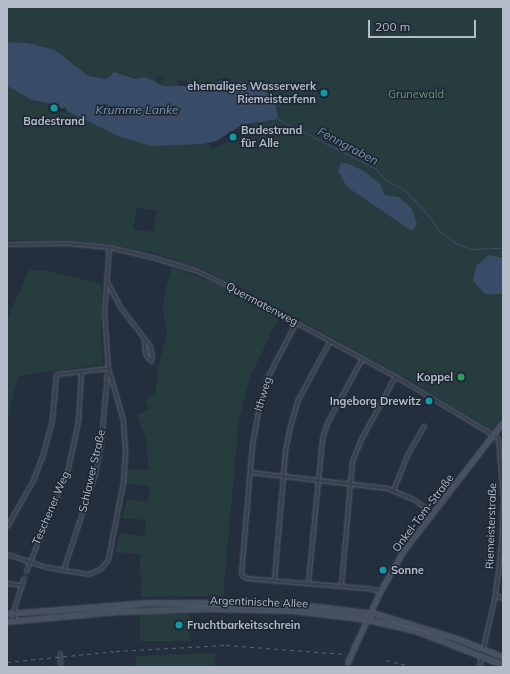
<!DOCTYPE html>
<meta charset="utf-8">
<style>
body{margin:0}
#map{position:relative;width:510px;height:674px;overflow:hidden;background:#242f3e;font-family:Mulish,sans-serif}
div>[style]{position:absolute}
.green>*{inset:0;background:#263c3f;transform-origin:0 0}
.water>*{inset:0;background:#394c67}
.stream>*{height:1px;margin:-0.5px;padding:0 0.5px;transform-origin:0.5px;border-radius:0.5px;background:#394c67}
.roads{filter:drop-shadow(0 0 1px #565f6c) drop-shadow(0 0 1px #565f6c)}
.street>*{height:3px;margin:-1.5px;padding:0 1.5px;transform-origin:1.5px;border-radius:1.5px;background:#38414e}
.secondary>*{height:4px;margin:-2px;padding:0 2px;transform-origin:2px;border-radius:2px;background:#465061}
.rail>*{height:1px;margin-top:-0.5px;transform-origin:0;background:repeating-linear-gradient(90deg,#5a6575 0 4px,transparent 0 8px)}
.bridges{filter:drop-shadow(0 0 1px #565f6c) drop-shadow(0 0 1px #565f6c)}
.street-bridge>*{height:3px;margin:-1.5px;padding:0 1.5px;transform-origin:1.5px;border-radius:1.5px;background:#38414e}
.secondary-bridge>*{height:4px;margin:-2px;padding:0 2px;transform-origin:2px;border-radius:2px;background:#465061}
.dots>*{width:11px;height:11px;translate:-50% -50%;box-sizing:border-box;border:2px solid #1d2633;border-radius:50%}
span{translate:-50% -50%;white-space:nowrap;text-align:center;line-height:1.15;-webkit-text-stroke:3px #1d2633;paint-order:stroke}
.poi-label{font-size:11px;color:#b4bcc9;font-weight:700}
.right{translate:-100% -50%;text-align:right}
.left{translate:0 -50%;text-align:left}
.park-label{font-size:11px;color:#6b9a76}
.street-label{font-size:11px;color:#b4bcc9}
.water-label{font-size:12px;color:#7c92b1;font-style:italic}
.frame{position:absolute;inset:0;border:8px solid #b4bcc9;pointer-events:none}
.scale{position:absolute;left:368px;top:20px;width:108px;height:18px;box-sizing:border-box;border:2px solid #b4bcc9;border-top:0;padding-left:5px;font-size:12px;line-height:14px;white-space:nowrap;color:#b4bcc9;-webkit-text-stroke:3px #1d2633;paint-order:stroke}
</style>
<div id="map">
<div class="green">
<i style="clip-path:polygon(evenodd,7px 7px,503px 7px,503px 416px,491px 430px,403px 376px,234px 284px,195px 266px,151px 252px,108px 244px,68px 240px,7px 240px,7px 86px,32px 100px,50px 104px,48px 110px,58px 113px,67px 111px,151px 146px,208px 141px,212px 150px,226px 142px,251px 136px,251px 123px,278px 119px,266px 92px,243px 82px,230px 82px,231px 78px,217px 78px,217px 83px,202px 90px,186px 86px,188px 81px,178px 80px,180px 86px,164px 86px,159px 82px,164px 78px,155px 75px,157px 81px,153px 83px,148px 79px,135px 79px,114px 72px,106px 79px,88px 76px,27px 43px,7px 42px,7px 7px,137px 207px,157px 211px,153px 232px,133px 229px,137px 207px)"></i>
<i style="clip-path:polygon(172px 267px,220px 285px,279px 317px,250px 377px,239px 420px,223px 596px,141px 597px,140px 554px,115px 552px,120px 533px,144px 536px,146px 520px,122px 518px,127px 500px,148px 501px,150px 486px,125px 484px,126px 469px,148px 470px,147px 443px,137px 415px,149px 409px,145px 401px,156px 392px,157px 370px,167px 335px,163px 309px,165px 293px)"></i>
<i style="clip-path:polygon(29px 270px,47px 271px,102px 284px,101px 333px,103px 364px,18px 376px,7px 423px,7px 320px)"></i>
<i style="clip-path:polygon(220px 604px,220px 607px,125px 609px,47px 615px,47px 612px,125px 606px)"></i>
<i style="clip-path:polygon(223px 604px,296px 607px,362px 614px,361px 617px,295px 609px,223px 607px)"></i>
<i style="left:190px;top:614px;width:27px;height:50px;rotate:90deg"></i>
<i style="clip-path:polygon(377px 617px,476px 648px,475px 651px,425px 633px,375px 620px)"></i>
<i style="clip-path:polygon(216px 653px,215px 667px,135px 667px,136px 656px)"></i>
</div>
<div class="water">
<i style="clip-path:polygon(7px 42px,27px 43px,55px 50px,88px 76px,106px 79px,114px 72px,135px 79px,145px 77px,164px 86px,184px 86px,202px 90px,221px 80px,227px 83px,243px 82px,266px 92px,275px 103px,278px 119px,242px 125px,216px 141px,203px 144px,151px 146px,118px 136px,67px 111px,65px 107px,62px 109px,56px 105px,32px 100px,7px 86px)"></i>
<i style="clip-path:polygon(341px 163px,347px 163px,364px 171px,380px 184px,385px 195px,399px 197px,412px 209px,417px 224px,412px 231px,347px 187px,338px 171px)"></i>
<i style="clip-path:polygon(489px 255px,503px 258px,502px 294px,485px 294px,473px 281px,476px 266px)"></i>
</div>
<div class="stream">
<i style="left:278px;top:119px;width:110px;rotate:27deg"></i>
<i style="left:376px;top:169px;width:15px;rotate:48deg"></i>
<i style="left:386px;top:180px;width:19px;rotate:28deg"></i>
<i style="left:403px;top:189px;width:30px;rotate:45deg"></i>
<i style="left:424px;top:210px;width:26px;rotate:54deg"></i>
<i style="left:439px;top:231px;width:22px;rotate:36deg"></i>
<i style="left:457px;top:244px;width:14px;rotate:21deg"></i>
<i style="left:470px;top:249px;width:33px;rotate:-2deg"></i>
</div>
<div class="roads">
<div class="street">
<i style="left:7px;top:244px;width:60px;rotate:-1deg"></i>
<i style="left:67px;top:243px;width:42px;rotate:5.4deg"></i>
<i style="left:109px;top:247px;width:44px;rotate:13.1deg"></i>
<i style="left:152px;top:257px;width:45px;rotate:16.8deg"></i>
<i style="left:195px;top:270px;width:29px;rotate:25deg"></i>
<i style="left:221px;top:282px;width:198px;rotate:28.4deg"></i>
<i style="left:395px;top:376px;width:120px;rotate:31deg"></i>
<i style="left:498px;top:438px;width:59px;rotate:85.2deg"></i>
<i style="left:503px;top:497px;width:49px;rotate:92.3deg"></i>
<i style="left:501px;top:546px;width:49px;rotate:97deg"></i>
<i style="left:495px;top:595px;width:54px;rotate:102.8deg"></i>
<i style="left:106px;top:280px;width:32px;rotate:62deg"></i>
<i style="left:121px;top:308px;width:48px;rotate:52.7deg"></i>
<i style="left:150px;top:346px;width:10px;rotate:79deg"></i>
<i style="left:152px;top:356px;width:5px;rotate:101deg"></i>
<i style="left:151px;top:361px;width:9px;rotate:-131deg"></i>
<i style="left:145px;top:354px;width:15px;rotate:-94deg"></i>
<i style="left:296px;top:322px;width:63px;rotate:117.4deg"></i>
<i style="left:267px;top:378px;width:34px;rotate:105deg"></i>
<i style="left:258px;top:411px;width:35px;rotate:100deg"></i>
<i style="left:252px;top:445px;width:129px;rotate:94.9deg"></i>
<i style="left:241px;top:574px;width:6px;rotate:39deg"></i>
<i style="left:246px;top:578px;width:120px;rotate:4.8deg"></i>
<i style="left:250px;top:472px;width:138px;rotate:6.7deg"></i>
<i style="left:387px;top:488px;width:28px;rotate:23deg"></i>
<i style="left:413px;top:499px;width:24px;rotate:35deg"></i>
<i style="left:393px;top:490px;width:38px;rotate:-68deg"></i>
<i style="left:407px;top:455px;width:34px;rotate:-60deg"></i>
<i style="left:7px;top:526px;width:53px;rotate:-60.5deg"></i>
<i style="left:33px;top:480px;width:25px;rotate:-69deg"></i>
<i style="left:42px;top:457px;width:38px;rotate:-75deg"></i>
<i style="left:52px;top:420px;width:46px;rotate:-85deg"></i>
<i style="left:56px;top:374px;width:52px;rotate:-6.6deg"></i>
<i style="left:7px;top:554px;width:41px;rotate:18.4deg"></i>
<i style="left:46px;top:567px;width:43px;rotate:9.5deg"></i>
<i style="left:88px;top:574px;width:13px;rotate:-23deg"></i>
<i style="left:100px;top:569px;width:13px;rotate:-51deg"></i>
<i style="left:108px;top:559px;width:78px;rotate:-79deg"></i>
<i style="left:123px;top:482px;width:31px;rotate:-86deg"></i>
<i style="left:125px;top:451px;width:31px;rotate:-94deg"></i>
<i style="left:123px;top:420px;width:54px;rotate:-106.1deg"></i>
<i style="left:108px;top:368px;width:56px;rotate:-94.1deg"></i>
<i style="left:104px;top:312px;width:65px;rotate:-85.6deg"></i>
<i style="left:63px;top:570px;width:99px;rotate:-71.7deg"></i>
<i style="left:94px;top:476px;width:35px;rotate:-78deg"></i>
<i style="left:101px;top:442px;width:70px;rotate:-85.1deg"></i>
<i style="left:26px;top:571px;width:111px;rotate:-67.8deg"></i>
<i style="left:68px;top:468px;width:48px;rotate:-78deg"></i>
<i style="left:78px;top:421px;width:49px;rotate:-86.5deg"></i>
<i style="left:274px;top:580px;width:129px;rotate:-85.1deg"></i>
<i style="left:285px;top:451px;width:25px;rotate:-79deg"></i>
<i style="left:290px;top:426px;width:26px;rotate:-74deg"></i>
<i style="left:297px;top:401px;width:69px;rotate:-61.6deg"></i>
<i style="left:308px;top:582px;width:145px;rotate:-84.4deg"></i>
<i style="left:322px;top:438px;width:18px;rotate:-71deg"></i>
<i style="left:328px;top:421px;width:72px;rotate:-61.6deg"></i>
<i style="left:7px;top:583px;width:14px;rotate:8deg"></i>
<i style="left:341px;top:585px;width:124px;rotate:-84.9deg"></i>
<i style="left:352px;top:461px;width:24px;rotate:-68deg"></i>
<i style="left:361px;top:439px;width:72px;rotate:-61.6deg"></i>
<i style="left:368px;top:588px;width:13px;rotate:13deg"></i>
<i style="left:495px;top:595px;width:9px;rotate:21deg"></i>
<i style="left:14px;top:621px;width:13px;rotate:-90deg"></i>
<i style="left:14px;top:608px;width:32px;rotate:-72deg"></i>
<i style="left:479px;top:667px;width:11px;rotate:-80deg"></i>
</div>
<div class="secondary">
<i style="left:7px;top:614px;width:142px;rotate:-4.4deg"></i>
<i style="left:149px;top:603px;width:116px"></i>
<i style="left:265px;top:603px;width:54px;rotate:4.2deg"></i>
<i style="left:319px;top:607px;width:57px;rotate:7deg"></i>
<i style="left:376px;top:614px;width:86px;rotate:17deg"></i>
<i style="left:458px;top:639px;width:48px;rotate:21.8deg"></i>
<i style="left:7px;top:622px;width:112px;rotate:-5.1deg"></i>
<i style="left:119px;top:612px;width:92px;rotate:-1.9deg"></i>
<i style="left:211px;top:609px;width:82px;rotate:1.4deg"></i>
<i style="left:293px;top:611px;width:75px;rotate:6.9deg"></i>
<i style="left:367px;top:620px;width:49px;rotate:12.9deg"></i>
<i style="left:415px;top:631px;width:94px;rotate:21.1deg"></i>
<i style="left:355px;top:647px;width:62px;rotate:-65.1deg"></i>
<i style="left:381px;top:591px;width:46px;rotate:-60.1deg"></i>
<i style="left:404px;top:551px;width:162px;rotate:-52.3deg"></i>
</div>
</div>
<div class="rail">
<i style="left:386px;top:660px;width:30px;rotate:14deg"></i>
<i style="left:7px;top:662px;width:110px;rotate:-5.8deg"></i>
<i style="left:116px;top:651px;width:110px;rotate:-3.1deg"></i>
<i style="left:226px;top:645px;width:119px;rotate:4.3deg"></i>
<i style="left:385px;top:667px;width:1px"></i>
</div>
<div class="bridges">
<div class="street-bridge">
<i style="left:60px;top:653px;width:11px;rotate:90deg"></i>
</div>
<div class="secondary-bridge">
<i style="left:348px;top:663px;width:17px;rotate:-66deg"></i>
</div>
</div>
<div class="dots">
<i style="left:324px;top:93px;background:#0f9aa8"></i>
<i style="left:54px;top:108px;background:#0f9aa8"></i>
<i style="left:233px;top:137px;background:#0f9aa8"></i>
<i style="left:461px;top:377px;background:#2e9e5b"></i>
<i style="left:429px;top:401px;background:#0f9aa8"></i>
<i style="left:383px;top:570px;background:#0f9aa8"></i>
<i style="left:179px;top:625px;background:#0f9aa8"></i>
</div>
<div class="poi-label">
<span class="right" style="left:316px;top:93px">ehemaliges Wasserwerk<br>Riemeisterfenn</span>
<span style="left:54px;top:121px">Badestrand</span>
<span class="left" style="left:241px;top:137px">Badestrand<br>für Alle</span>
<span class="right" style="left:453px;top:377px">Koppel</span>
<span class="right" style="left:421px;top:401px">Ingeborg Drewitz</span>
<span class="left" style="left:391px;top:570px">Sonne</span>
<span class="left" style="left:187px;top:625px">Fruchtbarkeitsschrein</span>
</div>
<div class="park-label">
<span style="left:416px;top:94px">Grunewald</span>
</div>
<div class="street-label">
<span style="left:262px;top:304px;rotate:28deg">Quermatenweg</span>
<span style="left:263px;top:394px;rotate:-73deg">Ithweg</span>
<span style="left:92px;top:471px;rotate:-77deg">Schlawer Straße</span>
<span style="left:51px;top:508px;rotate:-67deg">Teschener Weg</span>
<span style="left:423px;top:513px;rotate:-53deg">Onkel-Tom-Straße</span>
<span style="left:491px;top:526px;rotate:-88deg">Riemeisterstraße</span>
<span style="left:259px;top:602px;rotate:2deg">Argentinische Allee</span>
</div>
<div class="water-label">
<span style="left:137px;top:110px">Krumme Lanke</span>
<span style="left:348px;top:146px;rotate:28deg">Fenngraben</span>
</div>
<div class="frame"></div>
<div class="scale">200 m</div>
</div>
